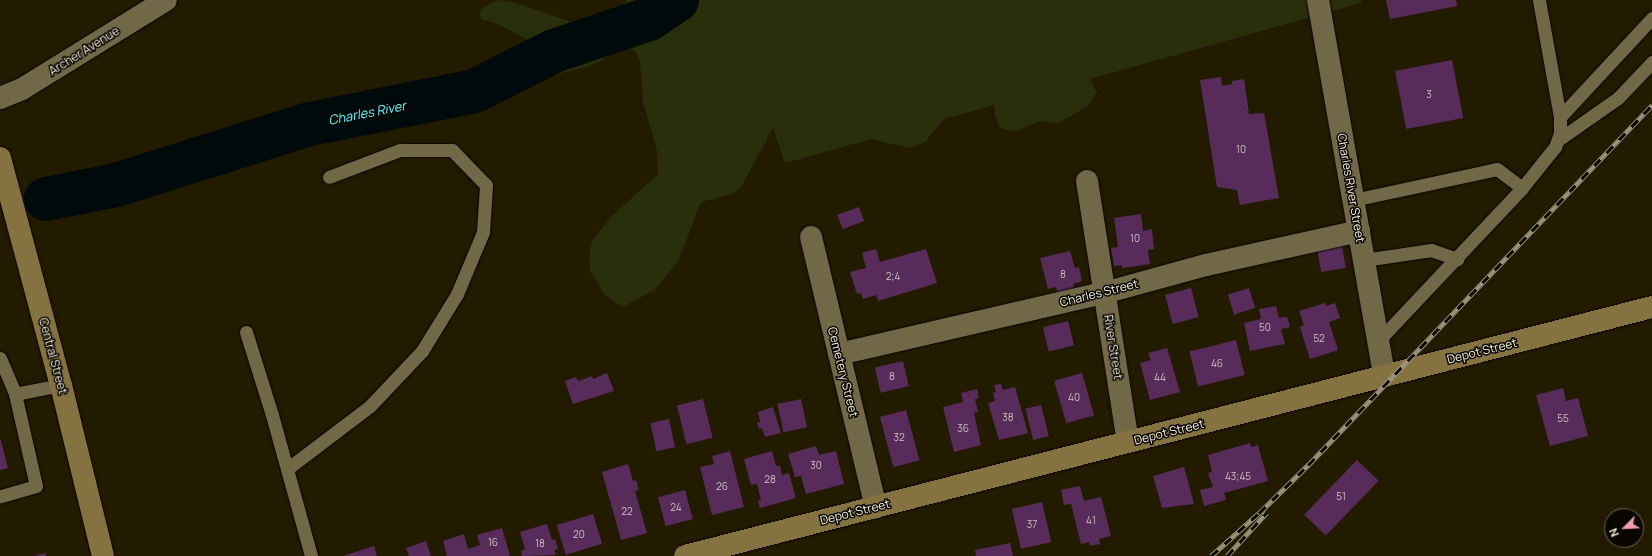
<!DOCTYPE html>
<style>
body{margin:0}
#map{position:relative;width:1652px;height:556px;overflow:hidden;background:#231b00;font-family:Manrope,sans-serif}
div>[style]{position:absolute}
.green>*{inset:0;background:#2a2f0b}
.river>*{height:44px;margin:-22px;padding:0 22px;transform-origin:22px;border-radius:22px;background:#010a0b}
.building>*{inset:0;background:#572c5b;transform-origin:0 0}
.roads{filter:drop-shadow(0 0 1px #0c0500) drop-shadow(0 0 1px #0c0500)}
.lane>*{height:13px;margin:-6.5px;padding:0 6.5px;transform-origin:6.5px;border-radius:6.5px;background:#706847}
.street>*{height:22px;margin:-11px;padding:0 11px;transform-origin:11px;border-radius:11px;background:#706847}
.secondary>*{height:22px;margin:-11px;padding:0 11px;transform-origin:11px;border-radius:11px;background:#847341}
.rail>*{height:4.5px;margin-top:-2.25px;transform-origin:0;background:repeating-linear-gradient(90deg,#090600 0 9px,#9a947e 0 18px);box-sizing:border-box;border-block:1px solid #9a947e}
span{translate:-50% -50%;white-space:nowrap;text-align:center;line-height:1.15;-webkit-text-stroke:3px #090600;paint-order:stroke}
.number-label{font-size:10px;color:#cec0be}
.number-label span{-webkit-text-stroke-width:0}
.street-label{font-size:12px;color:#f5f1df}
.water-label{font-size:13px;color:#62f4ff;font-style:italic}
.north{position:absolute;left:1604px;top:508px;width:40px;height:40px;box-sizing:border-box;background:#090600;border:1px solid #676459;border-radius:50%;rotate:246deg;font-size:11px;font-weight:700;line-height:16px;text-align:center;color:#f5f1df}
.north::after{content:'';display:block;margin:auto;width:14px;height:18px;background:#f29aad;clip-path:polygon(50% 0,100% 100%,50% 72%,0 100%)}
</style>
<div id="map">
<div class="green">
<i style="clip-path:polygon(498px 0,512px 2px,534px 9px,579px 25px,606px 20px,616px 13px,627px 0,1361px 0,1361px 3px,1090px 79px,1097px 92px,1089px 105px,1059px 123px,1040px 121px,1014px 132px,1000px 128px,995px 116px,994px 105px,944px 119px,925px 142px,910px 148px,871px 139px,785px 163px,773px 128px,741px 187px,731px 194px,701px 202px,678px 262px,654px 290px,625px 306px,615px 303px,604px 294px,590px 270px,589px 257px,592px 241px,611px 217px,658px 174px,657px 150px,643px 102px,640px 61px,636px 52px,628px 48px,617px 51px,593px 65px,554px 75px,546px 72px,526px 39px,496px 23px,484px 20px,479px 15px,481px 9px)"></i>
</div>
<div class="river">
<i style="left:46px;top:199px;width:71px;rotate:-11.3deg"></i>
<i style="left:116px;top:185px;width:203px;rotate:-17.5deg"></i>
<i style="left:310px;top:124px;width:168px;rotate:-11.3deg"></i>
<i style="left:475px;top:91px;width:89px;rotate:-26.9deg"></i>
<i style="left:554px;top:51px;width:100px;rotate:-18.6deg"></i>
<i style="left:649px;top:19px;width:34px;rotate:-34deg"></i>
</div>
<div class="building">
<i style="clip-path:polygon(1386px 0,1456px 0,1457px 6px,1390px 19px)"></i>
<i style="left:1452px;top:60px;width:59px;height:58px;rotate:79deg"></i>
<i style="clip-path:polygon(1221px 77px,1222px 86px,1232px 84px,1232px 81px,1244px 79px,1249px 114px,1264px 113px,1279px 198px,1240px 205px,1237px 190px,1217px 187px,1200px 80px)"></i>
<i style="left:859px;top:207px;width:15px;height:23px;rotate:70deg"></i>
<i style="clip-path:polygon(1141px 214px,1143px 231px,1152px 229px,1154px 249px,1148px 250px,1150px 264px,1122px 268px,1122px 265px,1114px 266px,1111px 248px,1118px 247px,1114px 218px)"></i>
<i style="left:1342px;top:246px;width:22px;height:25px;rotate:80deg"></i>
<i style="clip-path:polygon(876px 249px,880px 262px,926px 249px,937px 283px,878px 301px,876px 295px,863px 299px,861px 293px,857px 294px,850px 272px,866px 268px,862px 253px)"></i>
<i style="clip-path:polygon(1070px 251px,1075px 268px,1079px 267px,1082px 281px,1073px 284px,1074px 288px,1057px 292px,1056px 287px,1048px 289px,1040px 258px)"></i>
<i style="left:1191px;top:288px;width:30px;height:27px;rotate:75deg"></i>
<i style="left:1249px;top:288px;width:21px;height:22px;rotate:73deg"></i>
<i style="clip-path:polygon(1325px 303px,1326px 306px,1335px 303px,1340px 318px,1329px 322px,1338px 350px,1310px 359px,1300px 327px,1304px 325px,1299px 311px)"></i>
<i style="clip-path:polygon(1276px 306px,1279px 318px,1287px 317px,1290px 327px,1281px 329px,1285px 344px,1250px 351px,1244px 323px,1261px 319px,1259px 309px)"></i>
<i style="left:1068px;top:321px;width:25px;height:26px;rotate:76deg"></i>
<i style="left:1236px;top:340px;width:36px;height:48px;rotate:76deg"></i>
<i style="clip-path:polygon(1167px 348px,1180px 392px,1150px 400px,1140px 363px,1151px 360px,1148px 353px)"></i>
<i style="left:903px;top:361px;width:26px;height:29px;rotate:77deg"></i>
<i style="clip-path:polygon(607px 373px,614px 391px,573px 404px,565px 381px,576px 377px,578px 381px,592px 376px,593px 379px)"></i>
<i style="left:1082px;top:373px;width:44px;height:29px;rotate:74deg"></i>
<i style="clip-path:polygon(1001px 384px,1003px 390px,1015px 387px,1028px 433px,999px 440px,988px 403px,995px 401px,993px 393px,996px 392px,994px 385px)"></i>
<i style="clip-path:polygon(1563px 388px,1566px 401px,1578px 398px,1588px 436px,1550px 446px,1536px 395px)"></i>
<i style="clip-path:polygon(977px 389px,979px 398px,975px 399px,978px 412px,974px 413px,981px 445px,954px 452px,943px 407px,963px 402px,961px 393px)"></i>
<i style="left:703px;top:399px;width:40px;height:27px;rotate:76deg"></i>
<i style="left:801px;top:399px;width:29px;height:24px;rotate:78deg"></i>
<i style="left:1041px;top:405px;width:32px;height:16px;rotate:76deg"></i>
<i style="clip-path:polygon(773px 407px,781px 433px,765px 437px,762px 428px,759px 429px,757px 423px,760px 422px,758px 412px)"></i>
<i style="left:906px;top:410px;width:52px;height:27px;rotate:75deg"></i>
<i style="left:669px;top:419px;width:29px;height:19px;rotate:78deg"></i>
<i style="clip-path:polygon(0 438px,8px 468px,0 470px)"></i>
<i style="clip-path:polygon(1250px 443px,1251px 447px,1258px 445px,1268px 481px,1224px 493px,1226px 500px,1204px 506px,1200px 490px,1213px 487px,1208px 473px,1212px 472px,1208px 455px)"></i>
<i style="clip-path:polygon(816px 446px,819px 455px,836px 451px,844px 484px,806px 494px,801px 476px,795px 477px,788px 454px)"></i>
<i style="clip-path:polygon(730px 451px,744px 507px,712px 515px,700px 467px,714px 464px,712px 456px)"></i>
<i style="clip-path:polygon(772px 451px,776px 466px,780px 466px,782px 475px,789px 473px,796px 498px,760px 508px,758px 501px,761px 500px,757px 484px,751px 485px,744px 459px)"></i>
<i style="left:1357px;top:460px;width:30px;height:76px;rotate:44deg"></i>
<i style="clip-path:polygon(628px 464px,633px 481px,636px 480px,639px 490px,635px 491px,647px 533px,621px 540px,602px 472px)"></i>
<i style="clip-path:polygon(1184px 467px,1194px 504px,1162px 508px,1153px 476px)"></i>
<i style="clip-path:polygon(1080px 486px,1084px 501px,1101px 497px,1111px 536px,1099px 539px,1100px 544px,1090px 546px,1089px 542px,1081px 544px,1071px 504px,1064px 505px,1061px 490px)"></i>
<i style="left:685px;top:490px;width:30px;height:28px;rotate:75deg"></i>
<i style="left:1042px;top:502px;width:41px;height:31px;rotate:77deg"></i>
<i style="left:593px;top:514px;width:31px;height:38px;rotate:73deg"></i>
<i style="clip-path:polygon(547px 524px,552px 540px,555px 539px,558px 549px,554px 550px,556px 555px,522px 556px,521px 551px,525px 549px,520px 532px)"></i>
<i style="clip-path:polygon(502px 528px,510px 556px,447px 556px,443px 541px,464px 534px,468px 549px,480px 545px,477px 535px)"></i>
<i style="clip-path:polygon(426px 541px,431px 556px,409px 556px,406px 548px)"></i>
<i style="clip-path:polygon(1010px 543px,1013px 556px,976px 556px,975px 550px)"></i>
<i style="clip-path:polygon(374px 546px,377px 556px,343px 556px)"></i>
<i style="clip-path:polygon(46px 553px,46px 556px,37px 556px,37px 555px)"></i>
</div>
<div class="roads">
<div class="lane">
<i style="left:1560px;top:117px;width:135px;rotate:-47.1deg"></i>
<i style="left:1558px;top:140px;width:73px;rotate:-35deg"></i>
<i style="left:1618px;top:98px;width:50px;rotate:-46.6deg"></i>
<i style="left:1353px;top:200px;width:147px;rotate:-12.1deg"></i>
<i style="left:1497px;top:169px;width:31px;rotate:37deg"></i>
<i style="left:1364px;top:260px;width:68px;rotate:-8.5deg"></i>
<i style="left:1431px;top:250px;width:28px;rotate:19deg"></i>
<i style="left:246px;top:332px;width:87px;rotate:72.6deg"></i>
<i style="left:272px;top:415px;width:146px;rotate:74.5deg"></i>
<i style="left:1378px;top:341px;width:210px;rotate:-46.7deg"></i>
<i style="left:1522px;top:188px;width:53px;rotate:-51.2deg"></i>
<i style="left:1555px;top:147px;width:15px;rotate:-70deg"></i>
<i style="left:1560px;top:133px;width:16px;rotate:-90deg"></i>
<i style="left:1560px;top:117px;width:119px;rotate:-100.2deg"></i>
<i style="left:0;top:358px;width:39px;rotate:67deg"></i>
<i style="left:15px;top:394px;width:94px;rotate:77.1deg"></i>
<i style="left:36px;top:486px;width:37px;rotate:164deg"></i>
<i style="left:15px;top:394px;width:47px;rotate:-11.1deg"></i>
<i style="left:287px;top:469px;width:104px;rotate:-37.2deg"></i>
<i style="left:370px;top:406px;width:76px;rotate:-46.6deg"></i>
<i style="left:422px;top:351px;width:67px;rotate:-58.4deg"></i>
<i style="left:457px;top:294px;width:67px;rotate:-67.2deg"></i>
<i style="left:483px;top:232px;width:47px;rotate:-86.3deg"></i>
<i style="left:486px;top:185px;width:49px;rotate:-134.2deg"></i>
<i style="left:452px;top:150px;width:52px;rotate:180deg"></i>
<i style="left:400px;top:150px;width:76px;rotate:159.2deg"></i>
</div>
<div class="street">
<i style="left:1318px;top:0;width:382px;rotate:80deg"></i>
<i style="left:0;top:98px;width:24px;rotate:-22deg"></i>
<i style="left:22px;top:89px;width:169px;rotate:-31.7deg"></i>
<i style="left:1087px;top:181px;width:264px;rotate:81.1deg"></i>
<i style="left:811px;top:237px;width:278px;rotate:76.5deg"></i>
<i style="left:839px;top:354px;width:272px;rotate:-13deg"></i>
<i style="left:1104px;top:293px;width:106px;rotate:-15.4deg"></i>
<i style="left:1206px;top:265px;width:157px;rotate:-12.5deg"></i>
</div>
<div class="secondary">
<i style="left:0;top:158px;width:235px;rotate:75deg"></i>
<i style="left:61px;top:385px;width:176px;rotate:76.2deg"></i>
<i style="left:685px;top:556px;width:999px;rotate:-14.44deg"></i>
</div>
</div>
<div class="rail">
<i style="left:1211px;top:556px;width:64px;rotate:-41.9deg"></i>
<i style="left:1259px;top:513px;width:69px;rotate:-44.4deg"></i>
<i style="left:1308px;top:465px;width:498px;rotate:-46.3deg"></i>
<i style="left:1227px;top:556px;width:59px;rotate:-47.7deg"></i>
</div>
<div class="number-label">
<span style="left:1429px;top:95px">3</span>
<span style="left:1241px;top:150px">10</span>
<span style="left:1135px;top:239px">10</span>
<span style="left:1063px;top:275px">8</span>
<span style="left:893px;top:277px">2;4</span>
<span style="left:1265px;top:328px">50</span>
<span style="left:1319px;top:339px">52</span>
<span style="left:1217px;top:364px">46</span>
<span style="left:892px;top:377px">8</span>
<span style="left:1160px;top:378px">44</span>
<span style="left:1074px;top:398px">40</span>
<span style="left:1008px;top:418px">38</span>
<span style="left:1563px;top:419px">55</span>
<span style="left:963px;top:429px">36</span>
<span style="left:899px;top:438px">32</span>
<span style="left:816px;top:466px">30</span>
<span style="left:1238px;top:477px">43;45</span>
<span style="left:770px;top:480px">28</span>
<span style="left:722px;top:487px">26</span>
<span style="left:1341px;top:497px">51</span>
<span style="left:676px;top:508px">24</span>
<span style="left:627px;top:512px">22</span>
<span style="left:1091px;top:521px">41</span>
<span style="left:1032px;top:525px">37</span>
<span style="left:579px;top:535px">20</span>
<span style="left:493px;top:543px">16</span>
<span style="left:540px;top:544px">18</span>
</div>
<div class="street-label">
<span style="left:84px;top:51px;rotate:-32deg">Archer Avenue</span>
<span style="left:1351px;top:188px;rotate:80deg">Charles River Street</span>
<span style="left:1099px;top:293px;rotate:-14deg">Charles Street</span>
<span style="left:1113px;top:347px;rotate:81deg">River Street</span>
<span style="left:1482px;top:351px;rotate:-14deg">Depot Street</span>
<span style="left:53px;top:356px;rotate:75deg">Central Street</span>
<span style="left:843px;top:372px;rotate:76deg">Cemetery Street</span>
<span style="left:1169px;top:432px;rotate:-14deg">Depot Street</span>
<span style="left:855px;top:512px;rotate:-14deg">Depot Street</span>
</div>
<div class="water-label">
<span style="left:367px;top:113px;rotate:-11deg">Charles River</span>
</div>
<div class="north">N</div>
</div>
